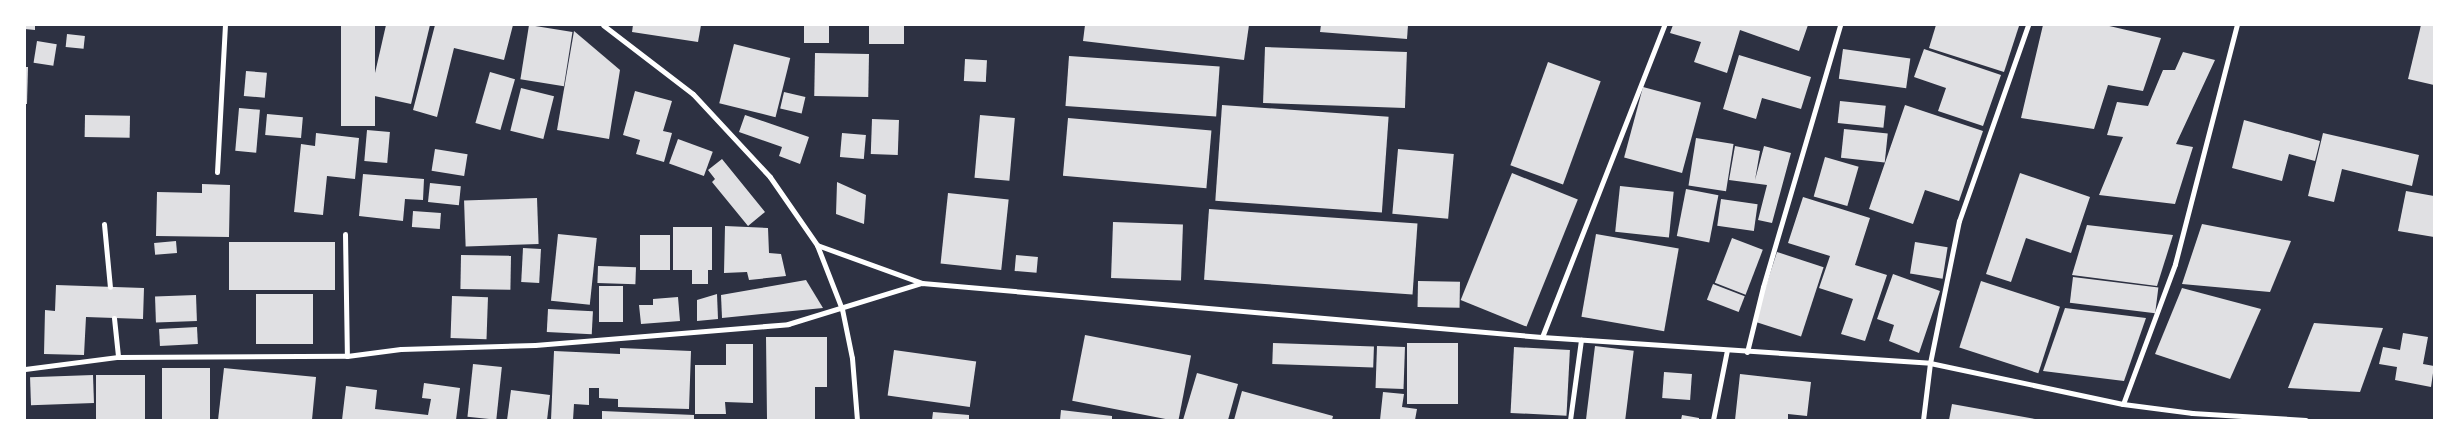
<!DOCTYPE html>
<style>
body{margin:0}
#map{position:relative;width:2459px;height:445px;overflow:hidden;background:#2d3142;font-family:"Space Grotesk",sans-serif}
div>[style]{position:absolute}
.building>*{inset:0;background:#e0e0e3;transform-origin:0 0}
.minor>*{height:5px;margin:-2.5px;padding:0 2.5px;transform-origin:2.5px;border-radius:2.5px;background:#fff}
span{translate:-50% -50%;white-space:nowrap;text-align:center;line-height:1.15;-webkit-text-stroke:4px #fff;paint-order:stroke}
.frame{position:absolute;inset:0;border:26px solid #fff;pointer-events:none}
</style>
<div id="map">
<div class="building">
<i style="clip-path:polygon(25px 25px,35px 25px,35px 30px,25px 29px)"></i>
<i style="left:341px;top:25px;width:34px;height:101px"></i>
<i style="clip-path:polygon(386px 25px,430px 25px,411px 104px,370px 95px)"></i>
<i style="clip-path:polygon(435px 25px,513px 25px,504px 60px,454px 48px,437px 117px,413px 110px)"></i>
<i style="left:529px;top:25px;width:44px;height:55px;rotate:9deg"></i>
<i style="clip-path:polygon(633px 25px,701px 25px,698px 42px,632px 32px)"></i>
<i style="left:804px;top:25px;width:25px;height:18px"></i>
<i style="left:869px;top:25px;width:35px;height:19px"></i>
<i style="clip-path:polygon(1085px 25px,1249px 25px,1244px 60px,1083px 41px)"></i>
<i style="clip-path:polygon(1321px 25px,1408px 25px,1407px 39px,1320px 32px)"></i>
<i style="clip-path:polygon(1673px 25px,1808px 25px,1799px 51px,1740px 30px,1727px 73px,1694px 62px,1701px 42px,1670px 33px)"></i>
<i style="clip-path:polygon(1936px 25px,2015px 25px,2019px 26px,2004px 72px,1929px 48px)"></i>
<i style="clip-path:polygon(2043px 25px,2105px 25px,2161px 38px,2143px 91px,2108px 85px,2094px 129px,2021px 118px)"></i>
<i style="clip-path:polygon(2421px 25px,2434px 25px,2434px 85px,2408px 79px)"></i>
<i style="clip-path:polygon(574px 31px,620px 70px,609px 139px,557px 130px)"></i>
<i style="left:67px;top:34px;width:18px;height:13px;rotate:6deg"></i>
<i style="left:37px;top:41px;width:20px;height:22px;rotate:9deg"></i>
<i style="left:734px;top:44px;width:58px;height:61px;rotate:14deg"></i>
<i style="left:1265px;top:47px;width:142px;height:56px;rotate:2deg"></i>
<i style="left:1843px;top:49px;width:68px;height:30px;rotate:8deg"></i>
<i style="clip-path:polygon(1924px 49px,2001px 75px,1983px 126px,1938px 111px,1946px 88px,1914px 77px)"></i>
<i style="clip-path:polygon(2183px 52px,2215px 60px,2176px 144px,2193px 147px,2175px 204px,2099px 195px,2123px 137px,2107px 135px,2117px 102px,2148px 106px,2163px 70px,2175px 70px)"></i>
<i style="left:815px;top:53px;width:54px;height:43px;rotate:1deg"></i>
<i style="clip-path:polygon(1739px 55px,1811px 77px,1801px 109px,1762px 98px,1756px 119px,1723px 109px)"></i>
<i style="left:1069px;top:56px;width:151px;height:50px;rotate:4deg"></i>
<i style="left:965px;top:59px;width:22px;height:22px;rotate:3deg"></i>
<i style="left:1548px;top:62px;width:56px;height:110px;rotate:20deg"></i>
<i style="clip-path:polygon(25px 67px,28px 67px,27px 104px,25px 104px)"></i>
<i style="left:246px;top:71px;width:21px;height:25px;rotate:5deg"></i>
<i style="left:490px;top:72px;width:26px;height:53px;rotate:16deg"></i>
<i style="left:1643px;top:87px;width:60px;height:73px;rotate:15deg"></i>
<i style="left:521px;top:88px;width:34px;height:44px;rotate:14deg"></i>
<i style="clip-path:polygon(635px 91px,672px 101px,663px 131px,672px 133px,664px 162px,636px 154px,640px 140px,623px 135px)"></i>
<i style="left:784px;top:92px;width:22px;height:17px;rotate:13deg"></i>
<i style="left:1840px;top:101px;width:46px;height:22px;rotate:6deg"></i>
<i style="left:1222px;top:105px;width:167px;height:96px;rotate:4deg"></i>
<i style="clip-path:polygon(1905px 105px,1983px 131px,1959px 201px,1925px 190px,1913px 224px,1869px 209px)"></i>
<i style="left:239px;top:108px;width:21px;height:43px;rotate:5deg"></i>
<i style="left:267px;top:114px;width:36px;height:21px;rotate:5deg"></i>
<i style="left:85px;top:115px;width:45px;height:22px;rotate:1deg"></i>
<i style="clip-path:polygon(745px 115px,809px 137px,800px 164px,779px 156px,782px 147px,739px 132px)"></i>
<i style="left:980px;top:115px;width:35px;height:63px;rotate:5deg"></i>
<i style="left:1068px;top:118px;width:144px;height:58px;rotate:5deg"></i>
<i style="left:872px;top:119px;width:27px;height:35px;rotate:2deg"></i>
<i style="clip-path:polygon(2244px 120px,2320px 141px,2315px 161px,2289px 154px,2282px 181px,2232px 168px)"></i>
<i style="left:1844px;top:129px;width:44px;height:29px;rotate:6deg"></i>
<i style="left:367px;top:130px;width:23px;height:31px;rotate:5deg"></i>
<i style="clip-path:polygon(316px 133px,359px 138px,355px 179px,327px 176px,323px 215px,294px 212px,301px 144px,315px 146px)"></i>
<i style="left:842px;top:133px;width:24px;height:24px;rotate:5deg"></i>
<i style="clip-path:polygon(2323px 133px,2419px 155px,2412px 186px,2342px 169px,2334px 202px,2308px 196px)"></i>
<i style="left:1696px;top:138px;width:38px;height:48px;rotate:9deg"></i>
<i style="left:678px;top:139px;width:37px;height:26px;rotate:20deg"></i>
<i style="clip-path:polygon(1735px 146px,1760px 151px,1755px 180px,1764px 146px,1791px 153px,1772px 223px,1758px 220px,1767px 185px,1729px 180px)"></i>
<i style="left:435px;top:149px;width:33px;height:22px;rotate:9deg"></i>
<i style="left:1398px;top:149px;width:56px;height:65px;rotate:5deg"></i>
<i style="left:1825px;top:157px;width:35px;height:41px;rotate:16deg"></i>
<i style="clip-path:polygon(722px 159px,765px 212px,748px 226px,712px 182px,715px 179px,708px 170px)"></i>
<i style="left:1512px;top:173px;width:71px;height:137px;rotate:22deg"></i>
<i style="clip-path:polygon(2020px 173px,2090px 197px,2071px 253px,2026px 238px,2011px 282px,1986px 274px)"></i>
<i style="clip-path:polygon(363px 174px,424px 179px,423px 200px,405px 199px,403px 221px,359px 216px)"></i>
<i style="clip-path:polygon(837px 182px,866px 195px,864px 224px,836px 214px)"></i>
<i style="left:430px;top:183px;width:31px;height:19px;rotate:6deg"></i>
<i style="clip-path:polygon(202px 184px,230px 185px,229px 237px,156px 236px,157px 192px,202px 193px)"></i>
<i style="left:1620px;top:186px;width:54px;height:46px;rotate:6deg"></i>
<i style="left:1686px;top:189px;width:33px;height:48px;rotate:11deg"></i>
<i style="clip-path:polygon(2406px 191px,2434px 196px,2434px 237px,2398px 231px)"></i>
<i style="left:948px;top:193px;width:61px;height:71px;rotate:6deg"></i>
<i style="clip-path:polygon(1803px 197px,1870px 218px,1855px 265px,1887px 275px,1865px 341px,1841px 334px,1853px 299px,1819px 288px,1830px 256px,1788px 243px)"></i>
<i style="left:537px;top:198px;width:46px;height:73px;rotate:88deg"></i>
<i style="left:1721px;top:199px;width:37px;height:27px;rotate:8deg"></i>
<i style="left:1209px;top:209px;width:209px;height:71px;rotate:4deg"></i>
<i style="left:413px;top:211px;width:28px;height:16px;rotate:4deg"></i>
<i style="left:1113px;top:222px;width:70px;height:56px;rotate:2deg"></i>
<i style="clip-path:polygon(2202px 224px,2291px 241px,2270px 292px,2182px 284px)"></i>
<i style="clip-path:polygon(2087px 225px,2173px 235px,2157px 286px,2072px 275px)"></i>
<i style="clip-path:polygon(725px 226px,768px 228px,769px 253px,781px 254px,786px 276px,749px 280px,747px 272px,724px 273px)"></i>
<i style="clip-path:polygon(673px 227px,712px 227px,712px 270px,708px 270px,708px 284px,692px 284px,692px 270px,673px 270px)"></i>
<i style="left:558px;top:234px;width:39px;height:67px;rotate:6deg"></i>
<i style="left:1596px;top:234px;width:84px;height:84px;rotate:10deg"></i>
<i style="left:640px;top:235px;width:30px;height:35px"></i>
<i style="left:1732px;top:238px;width:33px;height:48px;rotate:21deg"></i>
<i style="left:176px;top:241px;width:12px;height:22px;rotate:85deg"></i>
<i style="left:229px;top:242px;width:106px;height:48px"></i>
<i style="left:1915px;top:242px;width:33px;height:32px;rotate:9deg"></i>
<i style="left:523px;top:248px;width:18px;height:34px;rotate:3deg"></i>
<i style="left:1777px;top:252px;width:49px;height:73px;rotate:18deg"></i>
<i style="left:461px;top:255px;width:50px;height:34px;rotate:1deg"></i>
<i style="left:1016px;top:255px;width:22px;height:16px;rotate:5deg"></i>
<i style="left:598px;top:266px;width:38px;height:17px;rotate:2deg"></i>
<i style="clip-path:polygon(1893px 274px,1940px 291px,1919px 353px,1889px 341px,1894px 325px,1877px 319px)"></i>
<i style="left:2073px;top:277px;width:86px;height:26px;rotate:7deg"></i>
<i style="clip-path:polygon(806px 280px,823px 308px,722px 318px,721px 295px)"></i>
<i style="left:1418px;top:281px;width:42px;height:26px;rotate:1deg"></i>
<i style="left:1981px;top:281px;width:83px;height:70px;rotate:18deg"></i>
<i style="left:1713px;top:284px;width:34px;height:17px;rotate:21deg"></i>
<i style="clip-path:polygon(56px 285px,144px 288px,143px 319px,86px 317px,84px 355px,44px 354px,45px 310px,55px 311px)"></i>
<i style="left:599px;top:286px;width:24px;height:36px"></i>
<i style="clip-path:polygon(2182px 288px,2261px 309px,2230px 379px,2155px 354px)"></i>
<i style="left:256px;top:294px;width:57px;height:50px"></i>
<i style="clip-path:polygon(717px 294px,718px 319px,697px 321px,697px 300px)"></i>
<i style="left:196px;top:295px;width:26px;height:41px;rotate:88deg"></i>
<i style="left:452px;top:296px;width:36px;height:42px;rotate:2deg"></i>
<i style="clip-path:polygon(678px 297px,680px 321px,641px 324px,639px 305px,653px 305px,653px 299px)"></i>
<i style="clip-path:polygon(2065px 308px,2146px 318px,2124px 381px,2043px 371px)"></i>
<i style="left:548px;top:309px;width:45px;height:23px;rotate:3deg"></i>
<i style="clip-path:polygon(2314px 323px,2383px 328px,2360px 392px,2288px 388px)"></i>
<i style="left:197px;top:327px;width:17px;height:38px;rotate:87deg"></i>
<i style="clip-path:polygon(2403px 333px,2428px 337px,2423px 364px,2434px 366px,2431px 387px,2395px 380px,2397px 367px,2379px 364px,2383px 347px,2400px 350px)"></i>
<i style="left:1085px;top:335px;width:108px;height:67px;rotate:11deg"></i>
<i style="clip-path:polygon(766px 337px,827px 337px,827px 387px,815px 387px,815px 420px,767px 420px)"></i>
<i style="left:1273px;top:343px;width:101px;height:21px;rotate:2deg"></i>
<i style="left:1407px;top:343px;width:51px;height:61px"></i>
<i style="clip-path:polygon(726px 344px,753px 344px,753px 403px,725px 402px,726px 414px,695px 414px,695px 365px,726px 365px)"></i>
<i style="left:1377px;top:346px;width:28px;height:42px;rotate:2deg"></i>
<i style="left:1595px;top:346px;width:39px;height:75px;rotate:7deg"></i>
<i style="left:1514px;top:347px;width:56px;height:66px;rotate:3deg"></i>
<i style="clip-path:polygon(620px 348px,691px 351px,689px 409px,618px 407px,618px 399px,599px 398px,599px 388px,589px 388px,589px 405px,574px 404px,573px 420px,551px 420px,554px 351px,620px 354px)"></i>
<i style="left:894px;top:350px;width:83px;height:46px;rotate:8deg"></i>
<i style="left:473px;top:364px;width:29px;height:53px;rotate:6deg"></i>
<i style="left:162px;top:368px;width:48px;height:52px"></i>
<i style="clip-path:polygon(224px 368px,316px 377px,312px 420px,218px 420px)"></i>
<i style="left:1664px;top:372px;width:28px;height:26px;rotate:4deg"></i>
<i style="clip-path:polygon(1197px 373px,1238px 384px,1228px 420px,1183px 420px)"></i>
<i style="clip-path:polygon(1740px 374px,1811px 382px,1807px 416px,1788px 414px,1788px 420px,1735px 420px)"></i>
<i style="left:93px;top:375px;width:28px;height:63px;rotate:88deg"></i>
<i style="left:96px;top:375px;width:49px;height:45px"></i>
<i style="clip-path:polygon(424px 383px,460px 388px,456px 420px,342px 420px,346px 386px,377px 390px,375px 409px,428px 415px,431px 399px,422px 398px)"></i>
<i style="clip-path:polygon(511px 390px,550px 395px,547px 420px,507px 420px)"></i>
<i style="clip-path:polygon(1242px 391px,1333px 416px,1332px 420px,1234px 420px)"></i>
<i style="clip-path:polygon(1383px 392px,1404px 394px,1402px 407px,1417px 409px,1415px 420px,1380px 420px)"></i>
<i style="clip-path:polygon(1952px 404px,2035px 419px,2035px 420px,1949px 420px)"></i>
<i style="clip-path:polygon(1061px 410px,1112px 416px,1112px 420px,1060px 420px)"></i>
<i style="clip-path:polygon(602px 411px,694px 415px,694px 420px,602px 420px)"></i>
<i style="clip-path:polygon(933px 412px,969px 415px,969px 420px,932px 420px)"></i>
<i style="clip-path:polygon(1682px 415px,1699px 418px,1699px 420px,1681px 420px)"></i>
</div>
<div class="minor">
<i style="left:603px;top:25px;width:113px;rotate:37.5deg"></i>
<i style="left:693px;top:94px;width:113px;rotate:47.1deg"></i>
<i style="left:770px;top:177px;width:83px;rotate:55.3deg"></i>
<i style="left:817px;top:245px;width:69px;rotate:68.7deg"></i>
<i style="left:842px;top:309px;width:50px;rotate:78.5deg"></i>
<i style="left:852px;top:358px;width:62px;rotate:85.4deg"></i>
<i style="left:217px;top:172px;width:147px;rotate:-86.9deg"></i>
<i style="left:104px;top:224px;width:63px;rotate:84.6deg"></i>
<i style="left:345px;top:234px;width:122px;rotate:89.1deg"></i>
<i style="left:817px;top:245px;width:112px;rotate:19.9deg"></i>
<i style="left:922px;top:283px;width:622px;rotate:4.98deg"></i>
<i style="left:1542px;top:337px;width:389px;rotate:3.8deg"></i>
<i style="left:1930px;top:363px;width:197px;rotate:12deg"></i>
<i style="left:2123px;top:404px;width:70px;rotate:7.4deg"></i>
<i style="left:2192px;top:413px;width:114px;rotate:3.5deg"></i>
<i style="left:114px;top:318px;width:39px;rotate:84deg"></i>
<i style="left:1542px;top:337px;width:335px;rotate:-68.6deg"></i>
<i style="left:1747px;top:352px;width:67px;rotate:-76.2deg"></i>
<i style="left:1763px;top:287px;width:273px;rotate:-73.6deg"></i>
<i style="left:25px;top:369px;width:94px;rotate:-7.4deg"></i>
<i style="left:118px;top:357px;width:229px;rotate:-0.3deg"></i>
<i style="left:347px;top:356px;width:54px;rotate:-7.4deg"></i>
<i style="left:401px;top:349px;width:134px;rotate:-1.7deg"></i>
<i style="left:535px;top:345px;width:254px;rotate:-4.7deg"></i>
<i style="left:788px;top:324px;width:139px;rotate:-17.1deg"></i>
<i style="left:2123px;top:404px;width:149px;rotate:-69.6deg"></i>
<i style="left:2175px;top:264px;width:247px;rotate:-75.5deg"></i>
<i style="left:1570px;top:420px;width:81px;rotate:-82.2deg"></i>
<i style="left:1713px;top:420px;width:71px;rotate:-78.7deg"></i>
<i style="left:1923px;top:420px;width:57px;rotate:-83deg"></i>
<i style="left:1930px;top:363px;width:145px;rotate:-78.5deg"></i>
<i style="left:1959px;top:221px;width:208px;rotate:-70.6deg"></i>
</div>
<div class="frame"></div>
</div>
